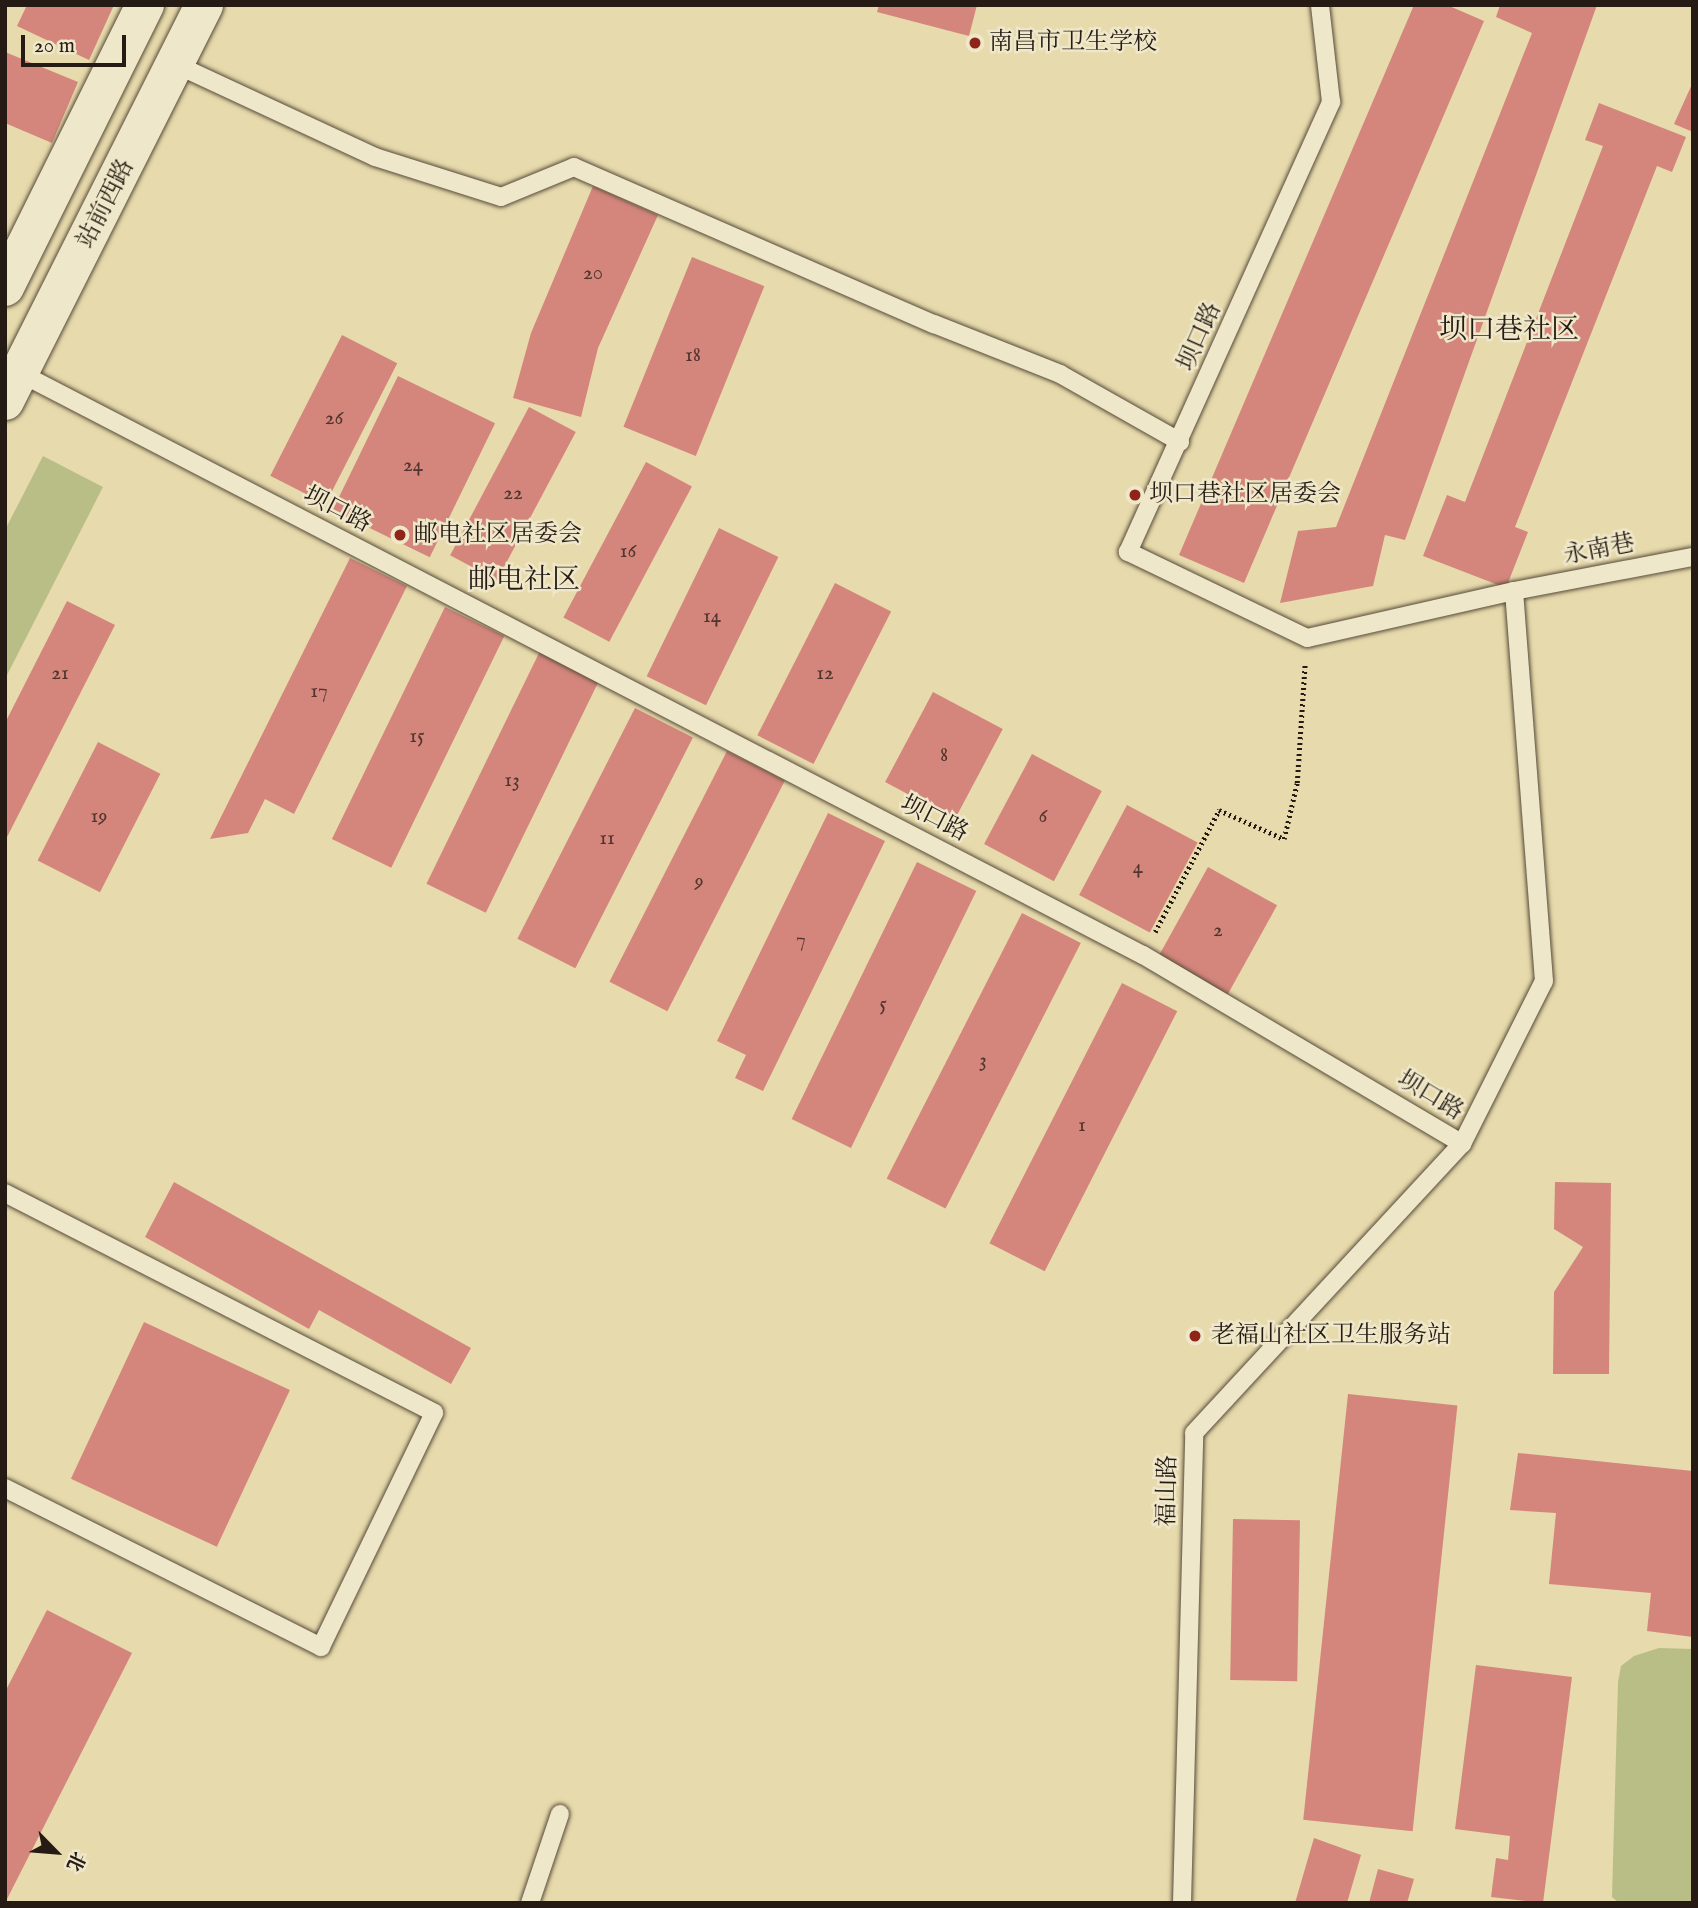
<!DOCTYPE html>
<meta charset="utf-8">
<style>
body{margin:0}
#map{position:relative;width:1698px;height:1908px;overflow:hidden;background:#e7daac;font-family:"IM FELL English","Noto Serif SC",serif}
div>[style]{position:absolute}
.green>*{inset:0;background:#b9be87}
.building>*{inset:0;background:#d4867c;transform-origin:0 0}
.path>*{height:4.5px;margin-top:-2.25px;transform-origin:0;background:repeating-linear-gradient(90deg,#261b14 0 2px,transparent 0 5.5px)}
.roads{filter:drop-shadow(0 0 2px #564b3a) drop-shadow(0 0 2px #564b3a)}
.lane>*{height:18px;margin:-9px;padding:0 9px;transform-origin:9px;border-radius:9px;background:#efe7c9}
.secondary>*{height:38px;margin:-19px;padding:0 19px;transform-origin:19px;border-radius:19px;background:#efe7c9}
.dots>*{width:19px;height:19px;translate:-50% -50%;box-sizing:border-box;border:4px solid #efe7c9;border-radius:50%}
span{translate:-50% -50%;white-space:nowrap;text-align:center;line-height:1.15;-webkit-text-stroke:5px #efe7c9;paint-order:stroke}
.number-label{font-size:21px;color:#52362e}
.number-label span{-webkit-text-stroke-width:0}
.poi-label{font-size:24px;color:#261b14}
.left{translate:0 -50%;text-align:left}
.street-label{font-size:24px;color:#261b14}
.quarter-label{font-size:28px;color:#261b14}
.frame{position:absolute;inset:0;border:7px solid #261b14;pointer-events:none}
.north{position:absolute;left:21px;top:1817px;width:70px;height:70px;-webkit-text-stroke:5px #efe7c9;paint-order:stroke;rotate:115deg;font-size:19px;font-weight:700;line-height:28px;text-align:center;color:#261b14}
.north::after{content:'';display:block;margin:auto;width:24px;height:32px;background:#261b14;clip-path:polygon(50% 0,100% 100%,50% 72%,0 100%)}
.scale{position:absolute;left:21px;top:35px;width:105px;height:32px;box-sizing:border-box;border:4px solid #261b14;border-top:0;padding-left:9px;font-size:21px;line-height:24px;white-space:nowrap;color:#261b14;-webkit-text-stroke:5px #efe7c9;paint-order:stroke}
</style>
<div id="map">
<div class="green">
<i style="clip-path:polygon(43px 456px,103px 487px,5px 679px,5px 530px)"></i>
<i style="clip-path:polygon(1659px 1648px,1693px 1649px,1693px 1903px,1619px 1903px,1612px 1897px,1618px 1682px,1621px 1666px,1634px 1656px)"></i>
</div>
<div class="building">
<i style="clip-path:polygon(27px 5px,114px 5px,89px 60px,17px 26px)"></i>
<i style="clip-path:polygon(879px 5px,977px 5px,969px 36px,877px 12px)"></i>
<i style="clip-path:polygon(1414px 5px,1447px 5px,1484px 21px,1244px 583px,1179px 555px)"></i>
<i style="clip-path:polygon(1500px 5px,1597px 5px,1405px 540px,1385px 535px,1373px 586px,1280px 603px,1298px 531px,1336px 527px,1532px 33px,1496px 17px)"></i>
<i style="clip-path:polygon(5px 52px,78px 82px,52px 143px,5px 123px)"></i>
<i style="clip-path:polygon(1693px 82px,1693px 132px,1674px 124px)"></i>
<i style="clip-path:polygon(1599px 103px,1686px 137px,1672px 172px,1657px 166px,1515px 527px,1528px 532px,1506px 588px,1423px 556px,1447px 495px,1465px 502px,1603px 146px,1585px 140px)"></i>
<i style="clip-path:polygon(593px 186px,658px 215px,598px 348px,581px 417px,513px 398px,531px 333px)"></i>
<i style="left:692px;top:257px;width:78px;height:183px;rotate:22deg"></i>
<i style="left:342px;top:335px;width:62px;height:158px;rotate:27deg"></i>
<i style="left:398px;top:376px;width:108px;height:149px;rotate:26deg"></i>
<i style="left:529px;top:407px;width:53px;height:168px;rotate:28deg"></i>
<i style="left:646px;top:462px;width:52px;height:176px;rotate:28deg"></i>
<i style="left:719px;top:528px;width:66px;height:165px;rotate:26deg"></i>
<i style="clip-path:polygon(350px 558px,407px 586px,294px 814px,265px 799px,248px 833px,210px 839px)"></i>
<i style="left:835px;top:583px;width:63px;height:171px;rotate:27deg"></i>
<i style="clip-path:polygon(67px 601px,115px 625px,5px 841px,5px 723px)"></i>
<i style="left:445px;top:607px;width:66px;height:258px;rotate:26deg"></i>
<i style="left:540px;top:651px;width:66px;height:259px;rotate:26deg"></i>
<i style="left:933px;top:692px;width:79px;height:102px;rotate:28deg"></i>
<i style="left:635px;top:708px;width:65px;height:259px;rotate:27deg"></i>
<i style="left:98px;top:742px;width:70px;height:133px;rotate:27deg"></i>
<i style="left:727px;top:751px;width:65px;height:259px;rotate:27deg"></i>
<i style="left:1032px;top:754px;width:79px;height:102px;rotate:28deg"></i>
<i style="left:1127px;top:805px;width:80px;height:102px;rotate:28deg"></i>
<i style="clip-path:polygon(828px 813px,885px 841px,763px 1091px,735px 1078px,746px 1055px,717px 1041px)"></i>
<i style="left:917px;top:862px;width:66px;height:286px;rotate:26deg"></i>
<i style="left:1208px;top:867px;width:79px;height:102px;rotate:29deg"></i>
<i style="left:1022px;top:913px;width:66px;height:298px;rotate:27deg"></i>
<i style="left:1122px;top:983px;width:62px;height:292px;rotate:27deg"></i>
<i style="clip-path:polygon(174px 1182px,471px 1348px,451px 1384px,319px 1310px,309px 1329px,145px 1237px)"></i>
<i style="clip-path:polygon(1555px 1182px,1611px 1183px,1609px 1374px,1553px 1374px,1554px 1292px,1583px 1247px,1554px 1229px)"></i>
<i style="left:144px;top:1322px;width:161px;height:173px;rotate:25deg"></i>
<i style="left:1348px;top:1394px;width:110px;height:428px;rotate:6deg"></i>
<i style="clip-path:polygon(1518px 1453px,1693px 1471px,1693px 1637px,1647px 1631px,1651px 1593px,1549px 1584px,1556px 1513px,1510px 1510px)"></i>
<i style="left:1233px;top:1519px;width:67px;height:161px;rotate:1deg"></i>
<i style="clip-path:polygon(47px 1610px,132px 1653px,5px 1903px,5px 1692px)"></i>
<i style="clip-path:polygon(1476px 1665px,1572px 1677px,1543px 1903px,1491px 1897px,1496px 1858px,1508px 1860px,1510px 1836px,1455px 1829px)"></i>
<i style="clip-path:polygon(1314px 1838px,1361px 1855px,1347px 1903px,1295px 1903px)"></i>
<i style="clip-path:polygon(1378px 1869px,1414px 1879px,1407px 1903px,1369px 1903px)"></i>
</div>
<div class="path">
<i style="left:1155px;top:932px;width:138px;rotate:-62.3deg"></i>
<i style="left:1219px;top:810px;width:71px;rotate:24deg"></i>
<i style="left:1284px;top:839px;width:57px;rotate:-76.9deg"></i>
<i style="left:1297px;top:783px;width:120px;rotate:-86.2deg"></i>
</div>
<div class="roads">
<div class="lane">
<i style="left:177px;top:65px;width:218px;rotate:24.9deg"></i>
<i style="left:375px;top:157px;width:132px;rotate:17.6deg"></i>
<i style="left:501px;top:197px;width:79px;rotate:-22.3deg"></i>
<i style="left:574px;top:167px;width:393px;rotate:23.6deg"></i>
<i style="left:934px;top:324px;width:136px;rotate:21.6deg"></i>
<i style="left:1060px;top:374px;width:138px;rotate:29.5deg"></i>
<i style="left:20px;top:373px;width:1265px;rotate:27.4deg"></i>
<i style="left:1143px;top:955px;width:371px;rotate:30.6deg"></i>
<i style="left:1462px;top:1144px;width:182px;rotate:-63.3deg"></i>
<i style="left:1544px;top:981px;width:391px;rotate:-94.4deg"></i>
<i style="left:1514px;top:591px;width:212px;rotate:167.2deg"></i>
<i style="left:1307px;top:638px;width:199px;rotate:-154.3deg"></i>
<i style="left:1128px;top:552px;width:494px;rotate:-65.7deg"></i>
<i style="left:1331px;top:102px;width:98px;rotate:-96.5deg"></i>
<i style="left:1514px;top:591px;width:182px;rotate:-10.8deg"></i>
<i style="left:5px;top:1193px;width:482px;rotate:27.1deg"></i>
<i style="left:434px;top:1413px;width:260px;rotate:115.8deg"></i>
<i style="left:321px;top:1647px;width:354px;rotate:-153.3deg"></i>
<i style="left:530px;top:1903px;width:94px;rotate:-71.4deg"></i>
<i style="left:1182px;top:1903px;width:470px;rotate:-88.5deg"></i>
<i style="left:1194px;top:1433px;width:394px;rotate:-47.2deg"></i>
</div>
<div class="secondary">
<i style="left:5px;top:287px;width:315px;rotate:-63.6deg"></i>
<i style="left:5px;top:401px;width:443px;rotate:-63.3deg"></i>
</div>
</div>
<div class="dots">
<i style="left:975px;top:43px;background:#8f2418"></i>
<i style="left:1135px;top:495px;background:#8f2418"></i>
<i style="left:400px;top:535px;background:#8f2418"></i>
<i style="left:1195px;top:1336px;background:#8f2418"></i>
</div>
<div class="number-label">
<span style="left:593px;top:274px">20</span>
<span style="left:693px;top:356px">18</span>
<span style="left:334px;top:419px">26</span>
<span style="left:413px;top:466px">24</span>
<span style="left:513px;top:494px">22</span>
<span style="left:628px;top:552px">16</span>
<span style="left:712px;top:617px">14</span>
<span style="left:60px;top:674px">21</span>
<span style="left:825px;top:674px">12</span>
<span style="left:319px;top:692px">17</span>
<span style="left:417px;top:737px">15</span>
<span style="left:944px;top:756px">8</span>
<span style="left:512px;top:781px">13</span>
<span style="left:99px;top:817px">19</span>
<span style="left:1043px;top:817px">6</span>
<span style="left:607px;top:839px">11</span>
<span style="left:1138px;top:868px">4</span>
<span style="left:699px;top:882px">9</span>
<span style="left:1218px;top:931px">2</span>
<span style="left:801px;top:941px">7</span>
<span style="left:883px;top:1005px">5</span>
<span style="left:983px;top:1061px">3</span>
<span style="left:1082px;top:1126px">1</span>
</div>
<div class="poi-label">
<span class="left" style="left:989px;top:43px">南昌市卫生学校</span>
<span class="left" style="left:1149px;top:495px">坝口巷社区居委会</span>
<span class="left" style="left:414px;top:535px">邮电社区居委会</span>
<span class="left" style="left:1211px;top:1336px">老福山社区卫生服务站</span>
</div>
<div class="street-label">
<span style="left:106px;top:204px;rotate:-63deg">站前西路</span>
<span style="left:1200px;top:337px;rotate:-66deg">坝口路</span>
<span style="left:337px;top:510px;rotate:27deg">坝口路</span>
<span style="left:1599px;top:550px;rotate:-11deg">永南巷</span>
<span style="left:934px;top:819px;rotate:27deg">坝口路</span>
<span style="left:1430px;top:1096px;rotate:31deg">坝口路</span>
<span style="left:1168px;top:1491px;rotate:-89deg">福山路</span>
</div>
<div class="quarter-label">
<span style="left:1509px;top:331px">坝口巷社区</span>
<span style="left:524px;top:581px">邮电社区</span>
</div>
<div class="frame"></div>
<div class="north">北</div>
<div class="scale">20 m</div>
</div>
